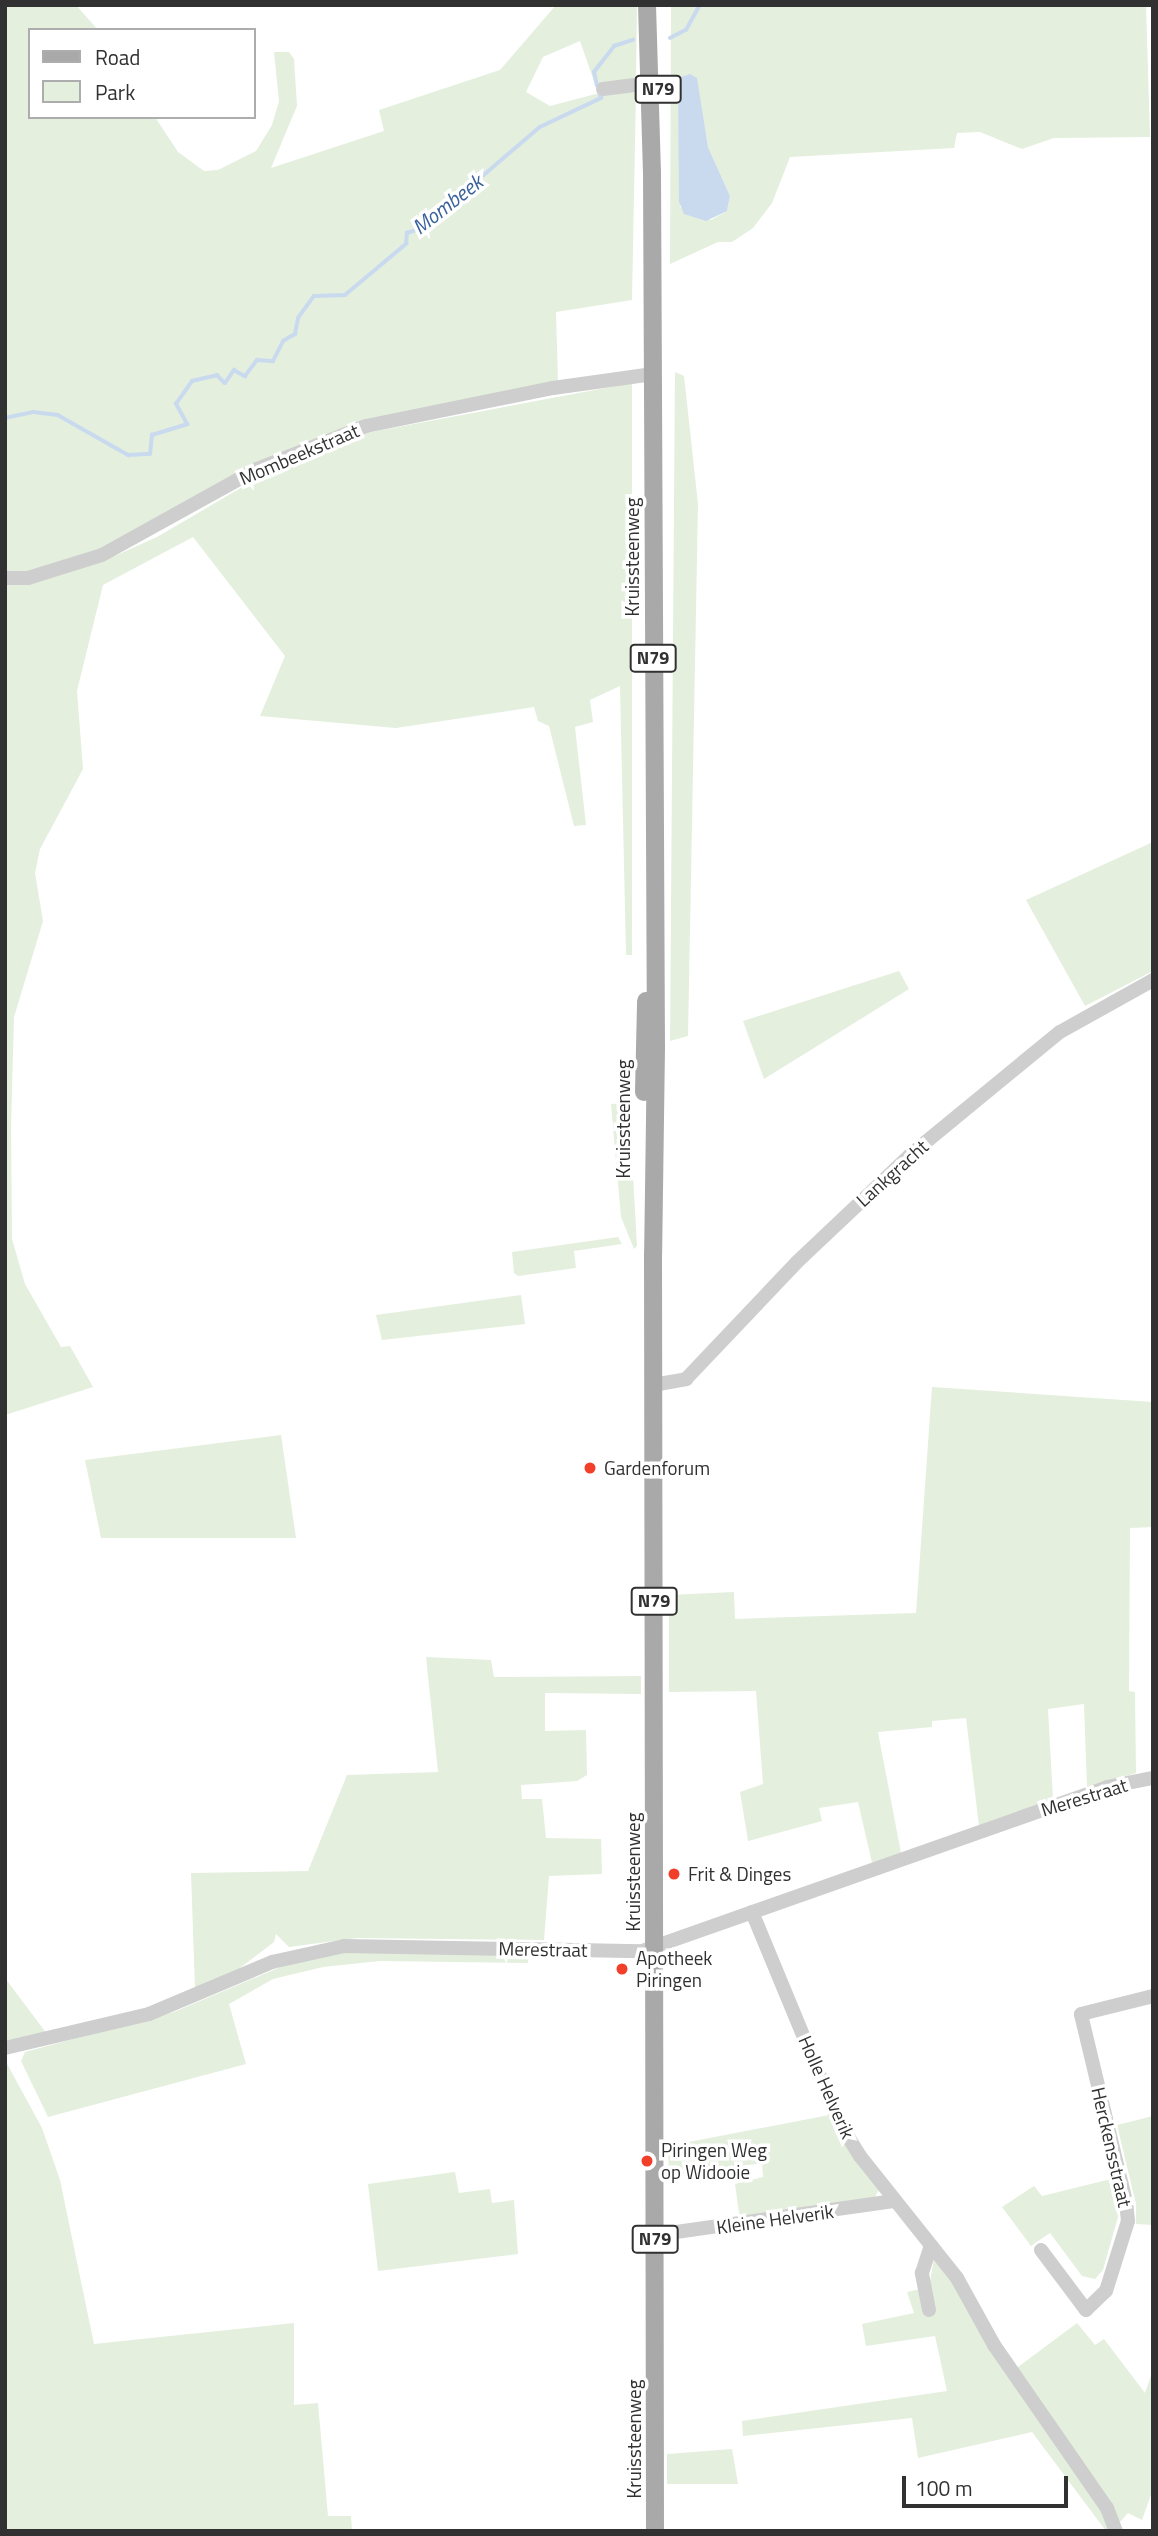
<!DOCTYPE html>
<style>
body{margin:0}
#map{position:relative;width:1158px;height:2536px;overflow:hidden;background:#fff;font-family:"Titillium Web",sans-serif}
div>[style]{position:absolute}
.green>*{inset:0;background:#e4efde}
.water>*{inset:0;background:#c9daef}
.stream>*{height:3.5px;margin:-1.75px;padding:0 1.75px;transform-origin:1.75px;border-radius:1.75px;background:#c9daef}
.minor>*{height:14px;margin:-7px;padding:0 7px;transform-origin:7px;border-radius:7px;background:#cecece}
.major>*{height:18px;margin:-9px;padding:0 9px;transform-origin:9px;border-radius:9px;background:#a9a9a9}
.dots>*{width:19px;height:19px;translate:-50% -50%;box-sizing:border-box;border:4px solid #fff;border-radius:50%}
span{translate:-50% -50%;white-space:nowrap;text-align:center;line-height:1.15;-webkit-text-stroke:7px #fff;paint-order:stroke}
.shield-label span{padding:2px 5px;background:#fff;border:2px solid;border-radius:5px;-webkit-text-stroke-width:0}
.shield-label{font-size:18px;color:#313131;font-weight:700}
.street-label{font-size:19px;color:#313131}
.poi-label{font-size:19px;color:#313131}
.left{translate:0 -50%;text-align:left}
.water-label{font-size:21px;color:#38619a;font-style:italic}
.frame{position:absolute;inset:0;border:7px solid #313131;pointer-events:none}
.legend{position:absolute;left:28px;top:28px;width:228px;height:91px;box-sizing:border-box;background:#fff;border:2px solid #adadad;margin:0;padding:9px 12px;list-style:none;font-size:21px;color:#313131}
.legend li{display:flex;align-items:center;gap:14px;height:35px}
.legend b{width:35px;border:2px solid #adadad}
.scale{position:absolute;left:902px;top:2476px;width:166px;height:32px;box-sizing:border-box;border:4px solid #313131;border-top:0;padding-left:9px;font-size:21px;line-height:24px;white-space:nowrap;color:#313131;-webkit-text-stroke:5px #fff;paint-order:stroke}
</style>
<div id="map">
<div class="green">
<i style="clip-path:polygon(5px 5px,76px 5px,98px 30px,30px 30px,30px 117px,155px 117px,178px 152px,204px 171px,218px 170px,256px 151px,272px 125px,279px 101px,274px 52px,289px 52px,294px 59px,297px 106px,271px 168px,384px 131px,379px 110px,500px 70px,556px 5px,637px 5px,636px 78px,596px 87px,580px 41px,543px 57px,526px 92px,550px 106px,611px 90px,636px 90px,632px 300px,556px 312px,558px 382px,362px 423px,102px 551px,25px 573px,5px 573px)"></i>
<i style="clip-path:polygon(evenodd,671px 5px,1146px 5px,1150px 137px,1054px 138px,1022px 149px,980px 132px,957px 133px,954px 148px,790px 157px,772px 203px,753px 228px,732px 242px,718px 242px,670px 264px,671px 5px,681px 77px,697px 83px,708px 147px,730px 196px,727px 211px,711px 220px,680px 207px,681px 77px)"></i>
<i style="clip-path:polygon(675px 372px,684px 376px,698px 504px,688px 1036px,670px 1041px)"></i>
<i style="clip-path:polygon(632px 383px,632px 955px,626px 955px,620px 686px,590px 700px,593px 722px,575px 727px,586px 825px,574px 826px,549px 726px,538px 721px,534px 707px,396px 728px,260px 716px,285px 656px,193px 537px,103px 585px,77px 691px,83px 769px,40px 849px,35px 873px,43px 921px,14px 1017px,11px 1127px,12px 1239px,25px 1284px,61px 1347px,70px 1346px,93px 1387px,5px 1415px,5px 584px,99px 563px,157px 537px,275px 468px,371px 432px)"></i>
<i style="clip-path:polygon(1153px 842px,1153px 971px,1085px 1006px,1026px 900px)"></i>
<i style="clip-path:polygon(899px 971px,909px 989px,764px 1079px,743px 1021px)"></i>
<i style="clip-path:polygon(629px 1103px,637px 1246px,634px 1249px,621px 1217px,611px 1104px)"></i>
<i style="clip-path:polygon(618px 1237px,622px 1244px,574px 1251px,576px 1268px,518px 1276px,514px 1273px,512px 1252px)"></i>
<i style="clip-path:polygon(521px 1295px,525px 1324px,382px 1340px,376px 1315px)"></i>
<i style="clip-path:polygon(932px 1387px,1153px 1402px,1153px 1527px,1130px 1528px,1129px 1691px,1135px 1692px,1136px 1773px,1087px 1788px,1084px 1704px,1048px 1709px,1053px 1799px,979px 1826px,966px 1718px,932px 1721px,932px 1727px,878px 1732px,901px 1853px,872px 1863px,858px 1802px,819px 1808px,822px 1821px,748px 1841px,740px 1792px,763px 1784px,756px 1691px,669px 1692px,669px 1595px,734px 1592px,735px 1619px,916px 1613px)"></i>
<i style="clip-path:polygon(281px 1435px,296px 1538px,101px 1538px,85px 1460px)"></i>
<i style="clip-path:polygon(426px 1657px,491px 1660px,494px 1677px,641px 1676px,641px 1694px,545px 1693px,545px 1731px,586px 1730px,587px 1775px,577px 1781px,521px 1785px,522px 1799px,542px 1799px,546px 1838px,601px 1839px,602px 1874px,549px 1876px,544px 1940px,357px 1938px,289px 1947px,276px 1934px,274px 1942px,232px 1974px,195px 1989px,191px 1873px,308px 1871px,347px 1775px,438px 1772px)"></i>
<i style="clip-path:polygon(359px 1949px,529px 1954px,528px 1963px,380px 1961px,323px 1967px,273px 1979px,229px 2004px,246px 2064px,48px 2117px,21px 2061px,25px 2052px,174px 2012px,290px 1963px)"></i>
<i style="clip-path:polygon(5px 1978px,47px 2034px,5px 2041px)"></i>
<i style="clip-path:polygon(5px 2060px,42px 2128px,60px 2180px,94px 2344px,294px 2323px,294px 2405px,318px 2403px,328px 2516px,351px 2516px,352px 2531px,5px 2531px)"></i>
<i style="clip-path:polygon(829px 2115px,879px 2190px,873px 2200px,740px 2220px,735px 2184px,763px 2177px,762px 2163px,669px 2176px,668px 2146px)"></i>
<i style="clip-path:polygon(1153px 2116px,1153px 2225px,1136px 2224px,1136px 2204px,1117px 2125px)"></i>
<i style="clip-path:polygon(455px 2172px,459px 2193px,490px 2189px,492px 2203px,514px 2200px,518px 2254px,378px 2271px,368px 2184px)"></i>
<i style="clip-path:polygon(1111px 2179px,1118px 2217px,1103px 2270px,1095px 2279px,1082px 2276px,1050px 2233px,1031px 2246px,1002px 2207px,1034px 2186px,1042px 2196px)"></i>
<i style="clip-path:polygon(935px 2253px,1010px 2373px,1077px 2323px,1095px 2345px,1104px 2339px,1145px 2393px,1153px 2370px,1153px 2489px,1142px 2520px,1128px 2513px,1112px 2531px,1106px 2531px,1032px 2432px,918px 2458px,912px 2418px,743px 2436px,742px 2421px,947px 2391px,935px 2336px,866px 2346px,862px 2324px,914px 2313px,907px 2292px,929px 2287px)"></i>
<i style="clip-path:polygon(732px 2449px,738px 2484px,667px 2484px,667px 2454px)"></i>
</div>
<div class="water">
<i style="clip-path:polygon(690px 74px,697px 78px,708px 147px,730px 196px,727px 211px,706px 221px,684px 214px,679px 202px,678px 86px,681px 77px)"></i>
</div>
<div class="stream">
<i style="left:670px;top:38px;width:18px;rotate:-27deg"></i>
<i style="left:686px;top:30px;width:29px;rotate:-61deg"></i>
<i style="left:597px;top:86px;width:14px;rotate:-102deg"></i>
<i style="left:594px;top:72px;width:33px;rotate:-52deg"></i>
<i style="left:614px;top:46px;width:20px;rotate:-18deg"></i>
<i style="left:5px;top:418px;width:29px;rotate:-12deg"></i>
<i style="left:33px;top:412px;width:25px;rotate:7deg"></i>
<i style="left:58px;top:415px;width:81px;rotate:29.7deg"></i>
<i style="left:128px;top:455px;width:22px;rotate:-3deg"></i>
<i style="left:150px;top:454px;width:19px;rotate:-84deg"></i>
<i style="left:152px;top:435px;width:37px;rotate:-17deg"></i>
<i style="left:187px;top:424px;width:23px;rotate:-119deg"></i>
<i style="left:176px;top:404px;width:28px;rotate:-55deg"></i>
<i style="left:192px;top:381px;width:26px;rotate:-13deg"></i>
<i style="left:217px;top:375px;width:11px;rotate:45deg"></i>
<i style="left:225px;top:383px;width:16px;rotate:-55deg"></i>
<i style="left:234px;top:370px;width:13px;rotate:29deg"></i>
<i style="left:245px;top:376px;width:20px;rotate:-53deg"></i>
<i style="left:257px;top:360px;width:16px;rotate:4deg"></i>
<i style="left:273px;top:361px;width:22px;rotate:-63deg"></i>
<i style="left:283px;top:341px;width:14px;rotate:-30deg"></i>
<i style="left:295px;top:334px;width:16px;rotate:-79deg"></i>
<i style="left:298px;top:318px;width:27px;rotate:-54deg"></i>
<i style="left:314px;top:296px;width:31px;rotate:-2deg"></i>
<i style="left:345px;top:295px;width:80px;rotate:-39.9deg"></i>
<i style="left:406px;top:244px;width:11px;rotate:-85deg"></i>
<i style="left:407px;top:233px;width:16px;rotate:-18deg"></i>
<i style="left:422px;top:228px;width:155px;rotate:-40.6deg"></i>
<i style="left:540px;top:127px;width:68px;rotate:-25.4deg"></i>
<i style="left:601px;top:98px;width:3px;rotate:-108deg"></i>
</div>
<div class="minor">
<i style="left:603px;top:89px;width:55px;rotate:-7.3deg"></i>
<i style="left:5px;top:578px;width:23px"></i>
<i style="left:28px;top:578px;width:77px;rotate:-17.3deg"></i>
<i style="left:102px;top:555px;width:177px;rotate:-29deg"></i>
<i style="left:257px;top:469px;width:117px;rotate:-21.5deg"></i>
<i style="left:366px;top:426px;width:191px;rotate:-11.5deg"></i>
<i style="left:553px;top:388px;width:101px;rotate:-8deg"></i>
<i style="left:653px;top:1385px;width:34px;rotate:-10deg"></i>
<i style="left:686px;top:1379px;width:161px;rotate:-46.5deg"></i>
<i style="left:797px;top:1262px;width:156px;rotate:-43.4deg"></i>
<i style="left:910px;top:1155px;width:194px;rotate:-39.4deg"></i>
<i style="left:1060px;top:1032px;width:107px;rotate:-29.2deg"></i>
<i style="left:752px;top:1912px;width:230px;rotate:67.5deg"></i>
<i style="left:840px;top:2124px;width:38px;rotate:58deg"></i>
<i style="left:860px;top:2156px;width:156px;rotate:51.5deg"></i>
<i style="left:957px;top:2278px;width:77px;rotate:61.1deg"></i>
<i style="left:994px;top:2345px;width:198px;rotate:55.3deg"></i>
<i style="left:1107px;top:2508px;width:25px;rotate:69deg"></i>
<i style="left:5px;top:2048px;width:148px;rotate:-13.3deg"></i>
<i style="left:149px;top:2014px;width:134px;rotate:-22.9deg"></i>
<i style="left:272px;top:1962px;width:74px;rotate:-12.5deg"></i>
<i style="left:344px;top:1946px;width:298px;rotate:1deg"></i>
<i style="left:642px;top:1951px;width:493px;rotate:-19.4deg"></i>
<i style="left:1107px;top:1787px;width:47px;rotate:-11.1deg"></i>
<i style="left:655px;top:2235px;width:241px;rotate:-8.1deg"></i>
<i style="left:1041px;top:2250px;width:75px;rotate:53.1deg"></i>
<i style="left:1086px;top:2310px;width:28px;rotate:-44deg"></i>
<i style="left:1106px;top:2291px;width:73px;rotate:-72.6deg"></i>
<i style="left:1128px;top:2221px;width:19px;rotate:-96deg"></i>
<i style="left:1126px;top:2202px;width:193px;rotate:-103.5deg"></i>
<i style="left:1081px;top:2014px;width:74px;rotate:-14deg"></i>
<i style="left:929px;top:2310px;width:38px;rotate:-101deg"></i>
<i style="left:922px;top:2273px;width:29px;rotate:-72deg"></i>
</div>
<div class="major">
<i style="left:647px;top:5px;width:167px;rotate:88.3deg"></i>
<i style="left:652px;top:172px;width:875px;rotate:89.74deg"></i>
<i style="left:656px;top:1047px;width:207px;rotate:90.8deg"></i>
<i style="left:653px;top:1254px;width:1277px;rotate:89.91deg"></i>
<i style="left:644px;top:1092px;width:91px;rotate:-88.7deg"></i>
</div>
<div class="dots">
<i style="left:590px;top:1468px;background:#f23f29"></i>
<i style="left:674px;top:1874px;background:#f23f29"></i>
<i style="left:622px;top:1969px;background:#f23f29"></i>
<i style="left:647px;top:2161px;background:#f23f29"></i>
</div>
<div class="shield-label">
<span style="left:658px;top:89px">N79</span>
<span style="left:653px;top:658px">N79</span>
<span style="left:654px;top:1601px">N79</span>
<span style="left:655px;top:2239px">N79</span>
</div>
<div class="street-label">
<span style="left:299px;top:454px;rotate:-23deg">Mombeekstraat</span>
<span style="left:632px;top:557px;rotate:-90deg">Kruissteenweg</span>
<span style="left:623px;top:1119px;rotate:-90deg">Kruissteenweg</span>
<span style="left:892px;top:1173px;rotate:-42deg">Lankgracht</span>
<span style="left:1084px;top:1797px;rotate:-17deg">Merestraat</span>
<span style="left:633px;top:1872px;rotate:-90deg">Kruissteenweg</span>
<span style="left:543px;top:1949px;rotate:1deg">Merestraat</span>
<span style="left:827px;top:2087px;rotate:66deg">Holle Helverik</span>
<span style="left:1112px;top:2147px;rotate:77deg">Herckensstraat</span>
<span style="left:775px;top:2219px;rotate:-8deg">Kleine Helverik</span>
<span style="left:634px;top:2439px;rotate:-90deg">Kruissteenweg</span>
</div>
<div class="poi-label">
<span class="left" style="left:604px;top:1468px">Gardenforum</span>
<span class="left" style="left:688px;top:1874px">Frit &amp; Dinges</span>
<span class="left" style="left:636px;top:1969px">Apotheek<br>Piringen</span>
<span class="left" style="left:661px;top:2161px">Piringen Weg<br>op Widooie</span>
</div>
<div class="water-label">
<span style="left:447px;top:204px;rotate:-38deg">Mombeek</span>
</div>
<div class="frame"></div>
<ul class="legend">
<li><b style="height:9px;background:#a9a9a9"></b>Road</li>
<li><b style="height:19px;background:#e4efde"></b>Park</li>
</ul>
<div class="scale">100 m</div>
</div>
